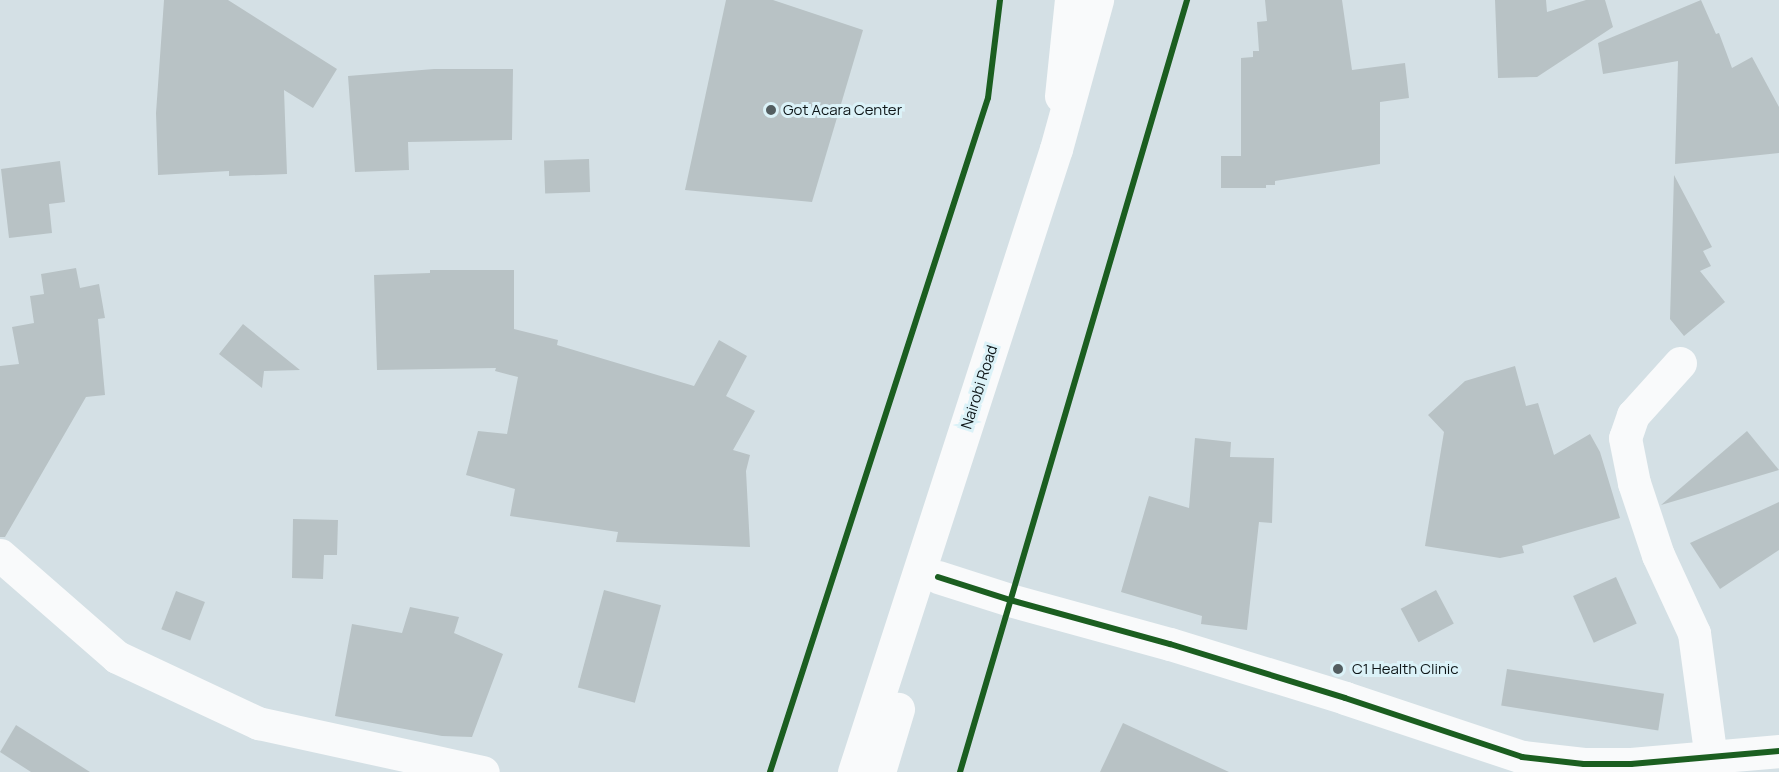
<!DOCTYPE html>
<style>
body{margin:0}
#map{position:relative;width:1779px;height:772px;overflow:hidden;background:#d4e0e5;font-family:Manrope,sans-serif}
div>[style]{position:absolute}
.building>*{inset:0;background:#b8c2c5;transform-origin:0 0}
.minor>*{height:33px;margin:-16.5px;padding:0 16.5px;transform-origin:16.5px;border-radius:16.5px;background:#f9fafb}
.major>*{height:33px;margin:-16.5px;padding:0 16.5px;transform-origin:16.5px;border-radius:16.5px;background:#f9fafb}
.highway>*{height:33px;margin:-16.5px;padding:0 16.5px;transform-origin:16.5px;border-radius:16.5px;background:#f9fafb}
.cycleway>*{height:6px;margin:-3px;padding:0 3px;transform-origin:3px;border-radius:3px;background:#1b5e20}
.dots>*{width:16px;height:16px;translate:-50% -50%;box-sizing:border-box;border:3px solid #dbf2f8;border-radius:50%}
span{translate:-50% -50%;white-space:nowrap;text-align:center;line-height:1.15;-webkit-text-stroke:6px #dbf2f8;paint-order:stroke}
.poi-label{font-size:15px;color:#0e1618}
.left{translate:0 -50%;text-align:left}
.street-label{font-size:15px;color:#0e1618}
</style>
<div id="map">
<div class="building">
<i style="clip-path:polygon(164px 0,228px 0,337px 69px,313px 108px,284px 90px,287px 174px,229px 176px,229px 171px,158px 175px,156px 113px)"></i>
<i style="clip-path:polygon(726px 0,773px 0,863px 30px,812px 202px,685px 190px)"></i>
<i style="clip-path:polygon(1265px 0,1342px 0,1352px 70px,1405px 63px,1409px 98px,1380px 102px,1380px 164px,1275px 181px,1275px 185px,1266px 185px,1266px 188px,1221px 188px,1221px 156px,1241px 156px,1241px 58px,1253px 57px,1253px 51px,1259px 51px,1257px 22px,1267px 21px)"></i>
<i style="clip-path:polygon(1495px 0,1546px 0,1547px 12px,1586px 0,1605px 0,1613px 27px,1537px 77px,1498px 78px)"></i>
<i style="clip-path:polygon(1701px 0,1716px 34px,1719px 33px,1732px 68px,1752px 57px,1779px 107px,1779px 153px,1675px 164px,1678px 61px,1603px 74px,1598px 43px)"></i>
<i style="clip-path:polygon(434px 69px,513px 69px,512px 140px,408px 142px,409px 170px,355px 172px,348px 76px)"></i>
<i style="left:589px;top:159px;width:33px;height:45px;rotate:88deg"></i>
<i style="clip-path:polygon(60px 161px,65px 202px,49px 204px,52px 233px,9px 238px,1px 169px)"></i>
<i style="clip-path:polygon(1674px 175px,1712px 247px,1703px 251px,1711px 266px,1700px 271px,1725px 302px,1684px 336px,1670px 319px)"></i>
<i style="clip-path:polygon(76px 268px,80px 288px,99px 284px,105px 318px,98px 319px,105px 395px,86px 397px,5px 537px,0 537px,0 366px,19px 364px,12px 327px,34px 323px,30px 296px,44px 294px,41px 274px)"></i>
<i style="clip-path:polygon(430px 270px,514px 270px,514px 329px,558px 340px,557px 345px,694px 386px,719px 340px,747px 356px,726px 396px,755px 411px,733px 450px,750px 455px,746px 471px,750px 547px,616px 542px,618px 532px,510px 516px,515px 489px,466px 475px,478px 431px,507px 434px,518px 377px,495px 371px,496px 368px,377px 370px,374px 275px,430px 273px)"></i>
<i style="clip-path:polygon(243px 324px,300px 370px,264px 371px,262px 388px,219px 354px)"></i>
<i style="clip-path:polygon(1515px 366px,1526px 406px,1538px 403px,1554px 455px,1590px 434px,1600px 452px,1620px 518px,1522px 546px,1524px 553px,1500px 558px,1425px 546px,1444px 432px,1428px 415px,1465px 381px)"></i>
<i style="clip-path:polygon(1747px 431px,1779px 470px,1661px 505px)"></i>
<i style="clip-path:polygon(1195px 438px,1231px 442px,1230px 457px,1274px 458px,1272px 523px,1259px 522px,1247px 630px,1201px 624px,1202px 616px,1121px 592px,1149px 496px,1189px 508px)"></i>
<i style="clip-path:polygon(1779px 502px,1779px 550px,1720px 589px,1690px 543px)"></i>
<i style="clip-path:polygon(293px 519px,338px 520px,337px 555px,324px 555px,323px 579px,292px 578px)"></i>
<i style="left:1616px;top:577px;width:51px;height:47px;rotate:66deg"></i>
<i style="left:604px;top:590px;width:59px;height:101px;rotate:15deg"></i>
<i style="left:1436px;top:590px;width:38px;height:40px;rotate:62deg"></i>
<i style="left:176px;top:591px;width:31px;height:41px;rotate:21deg"></i>
<i style="clip-path:polygon(410px 607px,459px 617px,454px 633px,503px 654px,472px 737px,442px 736px,335px 716px,352px 624px,402px 633px)"></i>
<i style="left:1507px;top:669px;width:159px;height:37px;rotate:9deg"></i>
<i style="clip-path:polygon(1123px 723px,1229px 772px,1100px 772px)"></i>
<i style="clip-path:polygon(16px 725px,90px 772px,31px 772px,0 752px)"></i>
</div>
<div class="minor">
<i style="left:1680px;top:363px;width:70px;rotate:132.1deg"></i>
<i style="left:1633px;top:415px;width:24px;rotate:109deg"></i>
<i style="left:1625px;top:438px;width:46px;rotate:78.7deg"></i>
<i style="left:1634px;top:483px;width:76px;rotate:71.6deg"></i>
<i style="left:1658px;top:555px;width:86px;rotate:65.2deg"></i>
<i style="left:1694px;top:633px;width:126px;rotate:82.3deg"></i>
<i style="left:0;top:555px;width:155px;rotate:41.1deg"></i>
<i style="left:117px;top:657px;width:156px;rotate:25.1deg"></i>
<i style="left:258px;top:723px;width:230px;rotate:12.3deg"></i>
<i style="left:938px;top:577px;width:76px;rotate:17.7deg"></i>
<i style="left:1010px;top:600px;width:166px;rotate:15.4deg"></i>
<i style="left:1170px;top:644px;width:183px;rotate:17.1deg"></i>
<i style="left:1345px;top:698px;width:187px;rotate:18.4deg"></i>
<i style="left:1522px;top:757px;width:62px;rotate:6.4deg"></i>
<i style="left:1584px;top:764px;width:47px"></i>
<i style="left:1631px;top:764px;width:149px;rotate:-5deg"></i>
</div>
<div class="major">
<i style="left:1061px;top:96px;width:97px;rotate:-84.1deg"></i>
</div>
<div class="highway">
<i style="left:854px;top:772px;width:655px;rotate:-72.04deg"></i>
<i style="left:1056px;top:149px;width:155px;rotate:-74.6deg"></i>
<i style="left:879px;top:772px;width:66px;rotate:-73.2deg"></i>
</div>
<div class="cycleway">
<i style="left:938px;top:577px;width:76px;rotate:17.7deg"></i>
<i style="left:1010px;top:600px;width:166px;rotate:15.4deg"></i>
<i style="left:1170px;top:644px;width:183px;rotate:17.1deg"></i>
<i style="left:1345px;top:698px;width:187px;rotate:18.4deg"></i>
<i style="left:1522px;top:757px;width:62px;rotate:6.4deg"></i>
<i style="left:1584px;top:764px;width:47px"></i>
<i style="left:1631px;top:764px;width:149px;rotate:-5deg"></i>
<i style="left:770px;top:772px;width:708px;rotate:-72.08deg"></i>
<i style="left:988px;top:98px;width:99px;rotate:-83deg"></i>
<i style="left:960px;top:772px;width:805px;rotate:-73.61deg"></i>
</div>
<div class="dots">
<i style="left:771px;top:110px;background:#535d60"></i>
<i style="left:1338px;top:669px;background:#535d60"></i>
</div>
<div class="poi-label">
<span class="left" style="left:783px;top:110px">Got Acara Center</span>
<span class="left" style="left:1352px;top:669px">C1 Health Clinic</span>
</div>
<div class="street-label">
<span style="left:979px;top:387px;rotate:-72deg">Nairobi Road</span>
</div>
</div>
